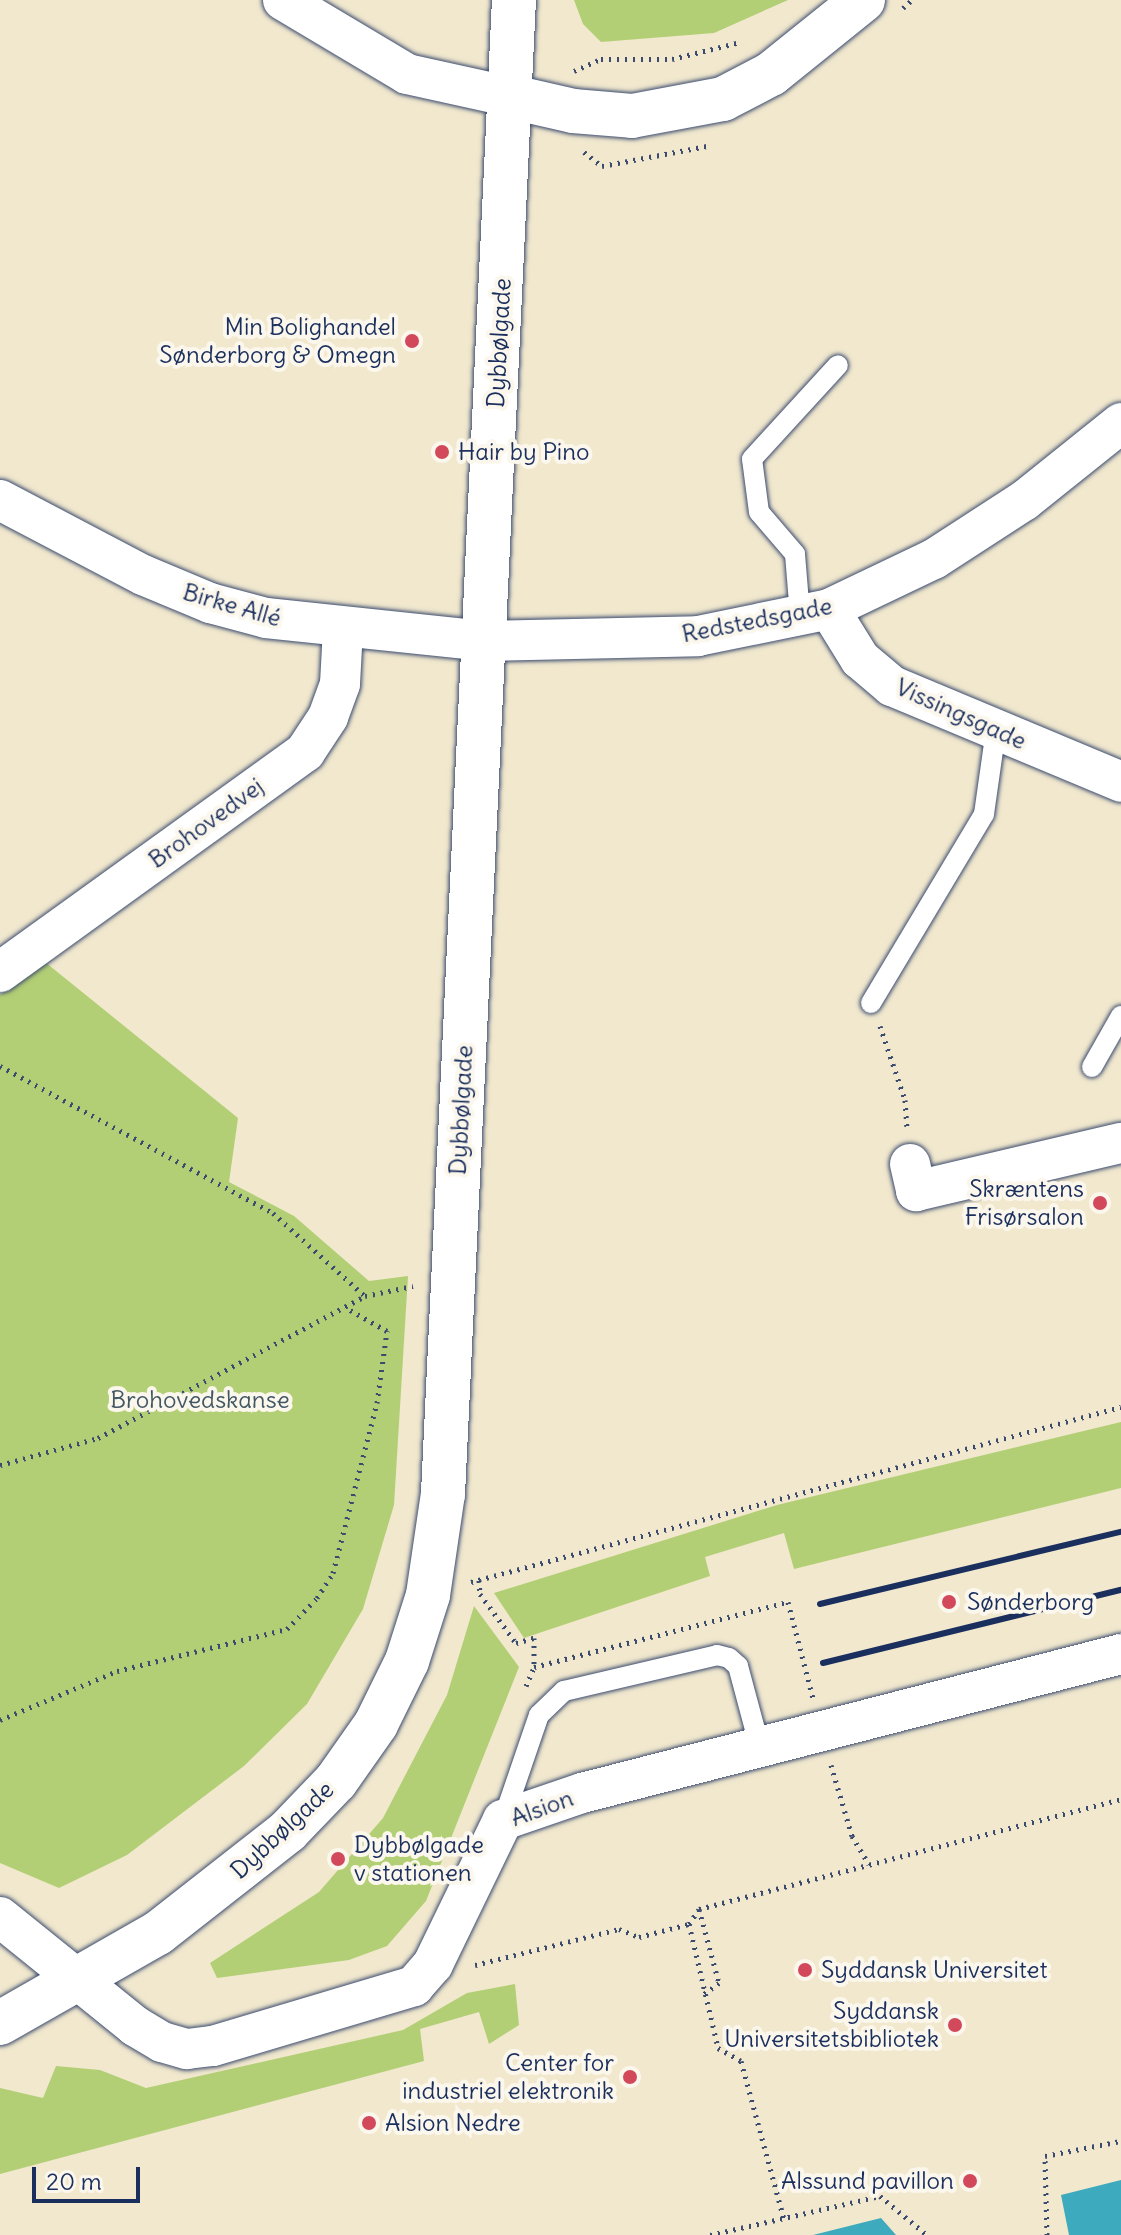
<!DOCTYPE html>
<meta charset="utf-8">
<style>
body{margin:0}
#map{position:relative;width:1121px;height:2235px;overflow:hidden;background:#f1e8ce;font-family:Delius,sans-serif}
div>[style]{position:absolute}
.green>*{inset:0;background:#b3cf75}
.water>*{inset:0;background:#3eaabd}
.path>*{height:5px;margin-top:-2.5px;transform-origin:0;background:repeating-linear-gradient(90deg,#3b4b6f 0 2px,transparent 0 8px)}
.roads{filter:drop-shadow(0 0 2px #3b4b6f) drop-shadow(0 0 2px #3b4b6f)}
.service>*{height:20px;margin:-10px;padding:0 10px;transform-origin:10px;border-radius:10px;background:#fff}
.minor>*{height:40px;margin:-20px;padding:0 20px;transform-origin:20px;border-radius:20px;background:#fff}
.tertiary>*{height:44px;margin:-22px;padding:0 22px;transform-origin:22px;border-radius:22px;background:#fff}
.rail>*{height:6px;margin:-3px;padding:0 3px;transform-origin:3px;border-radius:3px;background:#1b2f5e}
.dots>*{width:22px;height:22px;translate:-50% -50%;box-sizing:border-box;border:4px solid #fbf7ec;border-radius:50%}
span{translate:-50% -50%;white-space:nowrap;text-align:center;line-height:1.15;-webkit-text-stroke:8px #fbf7ec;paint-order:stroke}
.poi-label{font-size:24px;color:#1b2f5e}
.right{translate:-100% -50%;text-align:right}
.left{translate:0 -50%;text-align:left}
.street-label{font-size:24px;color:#1b2f5e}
.park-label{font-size:24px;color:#415764}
.scale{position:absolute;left:32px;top:2167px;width:108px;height:36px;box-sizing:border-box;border:4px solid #1b2f5e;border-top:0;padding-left:10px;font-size:24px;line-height:28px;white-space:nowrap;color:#1b2f5e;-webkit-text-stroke:6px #fbf7ec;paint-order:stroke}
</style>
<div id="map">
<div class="green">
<i style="clip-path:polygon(574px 0,788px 0,714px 33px,601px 42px,583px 24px)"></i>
<i style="clip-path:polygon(45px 962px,238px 1118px,229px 1182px,294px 1216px,369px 1281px,408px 1276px,394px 1505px,363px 1609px,307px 1704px,244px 1766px,127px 1855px,59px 1888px,0 1863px,0 995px)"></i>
<i style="clip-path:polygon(1121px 1422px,1121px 1488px,794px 1569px,784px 1533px,705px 1557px,710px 1576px,524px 1638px,494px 1593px,777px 1505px)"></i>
<i style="clip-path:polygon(474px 1606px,519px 1667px,426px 1901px,387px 1946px,349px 1960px,217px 1978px,210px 1963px,319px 1892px,383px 1818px,447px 1695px)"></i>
<i style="clip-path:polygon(515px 1984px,519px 2025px,489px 2044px,479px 2012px,420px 2029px,424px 2061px,0 2174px,0 2088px,43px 2098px,56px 2066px,100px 2070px,146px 2088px,403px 2030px,467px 1993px)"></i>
</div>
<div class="water">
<i style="clip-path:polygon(1121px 2180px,1121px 2235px,1069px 2235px,1061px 2195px)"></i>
<i style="clip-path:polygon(881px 2218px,896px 2235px,813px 2235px)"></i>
</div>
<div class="path">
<i style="left:903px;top:8px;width:12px;rotate:-42deg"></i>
<i style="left:574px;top:71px;width:30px;rotate:-24deg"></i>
<i style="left:601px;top:59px;width:71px"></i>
<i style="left:672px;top:59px;width:70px;rotate:-14deg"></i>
<i style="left:584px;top:152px;width:23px;rotate:38deg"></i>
<i style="left:602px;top:166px;width:107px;rotate:-10.8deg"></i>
<i style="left:880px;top:1026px;width:78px;rotate:71.3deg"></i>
<i style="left:905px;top:1100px;width:28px;rotate:86deg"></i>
<i style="left:0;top:1066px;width:310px;rotate:28.3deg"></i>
<i style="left:273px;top:1213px;width:124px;rotate:42.1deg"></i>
<i style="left:0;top:1465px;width:102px;rotate:-15.4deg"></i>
<i style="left:98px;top:1438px;width:302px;rotate:-28deg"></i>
<i style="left:365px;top:1296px;width:49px;rotate:-11.8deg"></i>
<i style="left:479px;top:1580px;width:14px;rotate:86deg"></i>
<i style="left:480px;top:1594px;width:61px;rotate:53.7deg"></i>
<i style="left:516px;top:1643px;width:19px;rotate:-16deg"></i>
<i style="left:534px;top:1638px;width:29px;rotate:90deg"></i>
<i style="left:471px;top:1582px;width:673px;rotate:-15.07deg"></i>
<i style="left:526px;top:1686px;width:21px;rotate:-67deg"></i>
<i style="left:534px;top:1667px;width:262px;rotate:-14.4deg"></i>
<i style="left:788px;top:1602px;width:99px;rotate:75.4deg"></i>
<i style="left:0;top:1720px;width:127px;rotate:-22.7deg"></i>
<i style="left:117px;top:1671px;width:175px;rotate:-13.9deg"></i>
<i style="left:287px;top:1629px;width:43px;rotate:-45.9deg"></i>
<i style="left:317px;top:1598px;width:30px;rotate:-57deg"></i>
<i style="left:333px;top:1573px;width:176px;rotate:-75.5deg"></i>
<i style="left:377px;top:1403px;width:73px;rotate:-82.1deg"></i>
<i style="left:387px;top:1331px;width:48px;rotate:-150.3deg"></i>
<i style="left:831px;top:1765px;width:74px;rotate:73.5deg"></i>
<i style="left:852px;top:1836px;width:33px;rotate:59deg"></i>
<i style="left:699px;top:1909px;width:77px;rotate:74.9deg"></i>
<i style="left:719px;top:1983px;width:19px;rotate:144deg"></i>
<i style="left:689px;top:1924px;width:127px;rotate:76.8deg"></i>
<i style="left:718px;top:2048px;width:26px;rotate:29deg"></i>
<i style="left:741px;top:2061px;width:164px;rotate:74.8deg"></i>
<i style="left:475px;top:1965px;width:148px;rotate:-14deg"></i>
<i style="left:619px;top:1929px;width:22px;rotate:22deg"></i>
<i style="left:639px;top:1937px;width:52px;rotate:-14.6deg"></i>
<i style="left:689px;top:1924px;width:18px;rotate:-56deg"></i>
<i style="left:699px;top:1909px;width:436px;rotate:-14.6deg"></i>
<i style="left:710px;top:2235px;width:174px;rotate:-12.9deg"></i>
<i style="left:880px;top:2196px;width:61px;rotate:39.7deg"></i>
<i style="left:1047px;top:2235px;width:79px;rotate:-91.5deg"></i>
<i style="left:1045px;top:2156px;width:77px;rotate:-11.2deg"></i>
</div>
<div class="roads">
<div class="service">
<i style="left:800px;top:615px;width:61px;rotate:-94.7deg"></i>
<i style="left:795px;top:554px;width:55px;rotate:-130.6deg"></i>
<i style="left:759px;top:512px;width:53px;rotate:-97.5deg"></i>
<i style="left:752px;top:459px;width:127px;rotate:-47.5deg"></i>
<i style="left:871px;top:1003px;width:220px;rotate:-59.1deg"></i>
<i style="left:984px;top:814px;width:85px;rotate:-81.9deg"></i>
<i style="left:1092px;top:1067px;width:59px;rotate:-60.4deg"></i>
<i style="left:503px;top:1820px;width:111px;rotate:-71.1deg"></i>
<i style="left:539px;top:1715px;width:35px;rotate:-44deg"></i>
<i style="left:564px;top:1691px;width:157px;rotate:-13.2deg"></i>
<i style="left:717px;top:1655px;width:12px;rotate:14deg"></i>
<i style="left:729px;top:1658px;width:12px;rotate:42deg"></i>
<i style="left:738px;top:1666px;width:85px;rotate:75deg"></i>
</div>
<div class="minor">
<i style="left:283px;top:0;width:144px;rotate:30.8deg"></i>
<i style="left:407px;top:74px;width:107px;rotate:12.4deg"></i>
<i style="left:0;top:500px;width:161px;rotate:27.7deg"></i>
<i style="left:143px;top:575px;width:73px;rotate:22.7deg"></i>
<i style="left:210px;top:603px;width:58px;rotate:15deg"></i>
<i style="left:266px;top:618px;width:219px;rotate:6deg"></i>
<i style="left:484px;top:641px;width:214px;rotate:-1.3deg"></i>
<i style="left:698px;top:636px;width:134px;rotate:-11.6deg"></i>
<i style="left:829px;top:609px;width:116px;rotate:-25.5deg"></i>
<i style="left:934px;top:559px;width:108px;rotate:-33deg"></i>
<i style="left:1025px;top:500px;width:123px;rotate:-38.7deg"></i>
<i style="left:829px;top:609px;width:59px;rotate:58.2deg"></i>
<i style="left:860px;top:659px;width:42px;rotate:40.2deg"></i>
<i style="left:892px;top:686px;width:248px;rotate:22.7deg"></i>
<i style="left:0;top:972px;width:376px;rotate:-35.8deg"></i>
<i style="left:305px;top:752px;width:42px;rotate:-56.7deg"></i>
<i style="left:328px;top:717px;width:35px;rotate:-70deg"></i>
<i style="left:340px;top:684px;width:55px;rotate:-86.9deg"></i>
<i style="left:910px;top:1164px;width:28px;rotate:77deg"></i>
<i style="left:916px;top:1191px;width:211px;rotate:-13.2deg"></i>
<i style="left:0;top:1917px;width:174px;rotate:38.9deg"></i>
<i style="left:135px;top:2026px;width:31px;rotate:31deg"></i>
<i style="left:162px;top:2042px;width:26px;rotate:16deg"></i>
<i style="left:187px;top:2049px;width:26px;rotate:-7deg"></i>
<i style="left:213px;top:2046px;width:210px;rotate:-16.6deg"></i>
<i style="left:414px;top:1986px;width:29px;rotate:-49deg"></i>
<i style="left:433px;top:1964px;width:160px;rotate:-64.1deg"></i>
<i style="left:503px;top:1820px;width:83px;rotate:-18.9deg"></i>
<i style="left:582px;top:1793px;width:557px;rotate:-14.46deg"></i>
</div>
<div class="tertiary">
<i style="left:512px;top:97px;width:63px;rotate:12.9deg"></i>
<i style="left:573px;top:111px;width:59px;rotate:4.8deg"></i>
<i style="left:632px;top:116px;width:93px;rotate:-10.6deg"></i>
<i style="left:723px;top:99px;width:54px;rotate:-27.5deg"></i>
<i style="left:771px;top:74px;width:118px;rotate:-38.8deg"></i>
<i style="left:0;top:2023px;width:182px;rotate:-29.7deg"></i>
<i style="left:158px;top:1933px;width:165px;rotate:-38.1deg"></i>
<i style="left:288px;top:1831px;width:69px;rotate:-46.2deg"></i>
<i style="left:336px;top:1781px;width:70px;rotate:-54.9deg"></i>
<i style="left:376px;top:1724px;width:70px;rotate:-63.8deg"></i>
<i style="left:407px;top:1661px;width:69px;rotate:-72.3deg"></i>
<i style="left:428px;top:1595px;width:102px;rotate:-81.6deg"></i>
<i style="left:443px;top:1494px;width:1496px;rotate:-87.28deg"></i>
</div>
</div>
<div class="rail">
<i style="left:820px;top:1604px;width:309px;rotate:-13.5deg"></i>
<i style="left:823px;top:1663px;width:307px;rotate:-13.8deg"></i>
</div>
<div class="dots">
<i style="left:412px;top:341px;background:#d1495b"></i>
<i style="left:442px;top:452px;background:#d1495b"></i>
<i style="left:1100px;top:1203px;background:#d1495b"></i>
<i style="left:949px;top:1602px;background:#d1495b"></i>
<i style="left:338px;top:1859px;background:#d1495b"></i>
<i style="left:805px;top:1970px;background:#d1495b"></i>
<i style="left:955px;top:2025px;background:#d1495b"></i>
<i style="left:630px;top:2077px;background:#d1495b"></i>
<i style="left:369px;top:2123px;background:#d1495b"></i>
<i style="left:970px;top:2181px;background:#d1495b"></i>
</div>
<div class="poi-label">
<span class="right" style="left:396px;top:341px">Min Bolighandel<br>Sønderborg &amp; Omegn</span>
<span class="left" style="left:458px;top:452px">Hair by Pino</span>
<span class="right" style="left:1084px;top:1203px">Skræntens<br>Frisørsalon</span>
<span class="left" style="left:967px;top:1602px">Sønderborg</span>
<span class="left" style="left:354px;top:1859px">Dybbølgade<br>v stationen</span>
<span class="left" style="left:821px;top:1970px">Syddansk Universitet</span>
<span class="right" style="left:939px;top:2025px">Syddansk<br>Universitetsbibliotek</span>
<span class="right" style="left:614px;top:2077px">Center for<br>industriel elektronik</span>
<span class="left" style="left:385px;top:2123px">Alsion Nedre</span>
<span class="right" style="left:954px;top:2181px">Alssund pavillon</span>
</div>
<div class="street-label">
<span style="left:499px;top:343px;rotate:-87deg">Dybbølgade</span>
<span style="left:232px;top:605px;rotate:16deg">Birke Allé</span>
<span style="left:757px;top:620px;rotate:-11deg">Redstedsgade</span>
<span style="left:961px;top:714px;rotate:24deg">Vissingsgade</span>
<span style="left:206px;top:823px;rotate:-36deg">Brohovedvej</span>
<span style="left:461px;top:1110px;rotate:-87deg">Dybbølgade</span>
<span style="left:542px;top:1808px;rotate:-20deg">Alsion</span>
<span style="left:282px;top:1830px;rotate:-43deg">Dybbølgade</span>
</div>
<div class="park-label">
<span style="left:200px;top:1400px">Brohovedskanse</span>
</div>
<div class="scale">20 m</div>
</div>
